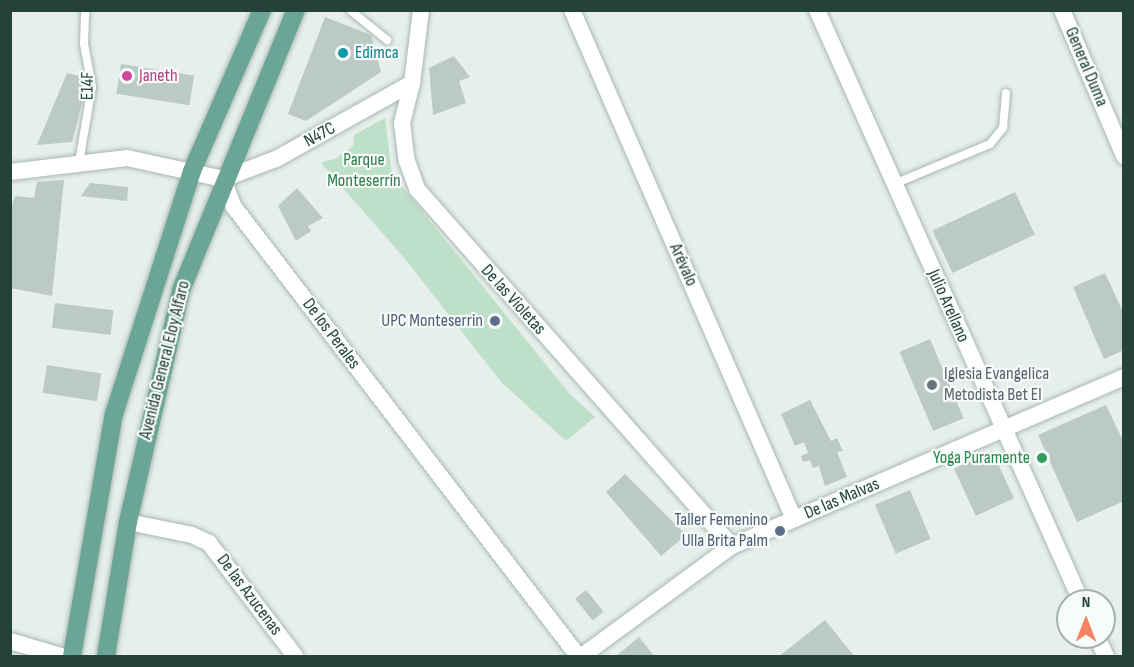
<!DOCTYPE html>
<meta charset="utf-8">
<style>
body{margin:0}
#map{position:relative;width:1134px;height:667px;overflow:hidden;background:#e6efeb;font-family:"Sofia Sans Condensed",sans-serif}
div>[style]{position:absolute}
.green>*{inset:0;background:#bfe0c8}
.building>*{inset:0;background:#bbcac4;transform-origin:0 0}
.roads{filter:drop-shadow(0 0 2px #a8b8b2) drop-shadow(0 0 2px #a8b8b2)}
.service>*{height:8px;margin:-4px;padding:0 4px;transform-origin:4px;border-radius:4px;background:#fff}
.minor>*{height:16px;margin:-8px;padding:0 8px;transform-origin:8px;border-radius:8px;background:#fff}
.primary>*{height:18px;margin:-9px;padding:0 9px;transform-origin:9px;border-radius:9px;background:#6aa596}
.dots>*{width:16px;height:16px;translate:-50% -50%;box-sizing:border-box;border:3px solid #f7fbf9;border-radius:50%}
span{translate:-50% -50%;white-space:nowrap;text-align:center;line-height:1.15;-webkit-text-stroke:4.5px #f7fbf9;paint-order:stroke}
.culture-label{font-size:18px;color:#0d838f}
.left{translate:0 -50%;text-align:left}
.street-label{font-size:18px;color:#24423a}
.hotel-label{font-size:18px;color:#b23c85}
.park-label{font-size:18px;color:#2d7a4b}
.service-label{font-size:18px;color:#4e5e75}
.right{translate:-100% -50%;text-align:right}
.worship-label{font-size:18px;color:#5b616d}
.leisure-label{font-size:18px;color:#27864d}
.frame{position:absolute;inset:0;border:12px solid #24423a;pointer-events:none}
.north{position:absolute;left:1056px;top:589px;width:60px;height:60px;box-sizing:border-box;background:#f7fbf9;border:2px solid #a3b1ad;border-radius:50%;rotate:0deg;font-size:16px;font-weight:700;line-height:24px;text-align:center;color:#24423a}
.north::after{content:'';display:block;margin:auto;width:21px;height:27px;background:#f4845f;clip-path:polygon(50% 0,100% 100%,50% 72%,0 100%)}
</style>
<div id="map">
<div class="green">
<i style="clip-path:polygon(385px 118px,392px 174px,569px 393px,595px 417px,566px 441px,501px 382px,406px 260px,321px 163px,337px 158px,353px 146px,354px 135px)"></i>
</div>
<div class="building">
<i style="clip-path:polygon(325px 17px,371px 35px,381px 72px,306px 121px,288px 114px)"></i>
<i style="clip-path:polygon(454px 56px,470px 77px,459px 81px,466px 103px,433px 115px,429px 68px)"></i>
<i style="left:121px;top:64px;width:74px;height:30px;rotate:9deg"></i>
<i style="clip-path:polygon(67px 73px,84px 77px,86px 87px,72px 142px,37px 145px)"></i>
<i style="clip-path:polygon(64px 180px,52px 296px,10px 288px,10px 210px,15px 196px,34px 198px,37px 182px)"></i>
<i style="clip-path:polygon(90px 183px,128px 187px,127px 201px,81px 196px)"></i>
<i style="clip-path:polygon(297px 188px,323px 218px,308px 226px,311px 231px,296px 241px,278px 206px)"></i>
<i style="left:1015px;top:192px;width:47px;height:91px;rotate:65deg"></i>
<i style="clip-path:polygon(1105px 273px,1124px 314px,1124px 350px,1104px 359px,1073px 287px)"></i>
<i style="left:55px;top:303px;width:59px;height:25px;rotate:7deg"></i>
<i style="left:930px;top:339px;width:86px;height:33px;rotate:67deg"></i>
<i style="left:47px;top:365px;width:55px;height:28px;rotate:9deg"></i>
<i style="clip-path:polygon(810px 400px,831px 441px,837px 438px,843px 451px,837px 452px,847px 477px,825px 486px,819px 466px,813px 468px,810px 460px,803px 462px,801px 456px,808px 453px,804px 442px,795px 446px,781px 414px)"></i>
<i style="clip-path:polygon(1106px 405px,1124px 443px,1124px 501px,1077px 522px,1038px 435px)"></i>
<i style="left:992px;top:451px;width:52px;height:42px;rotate:65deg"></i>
<i style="clip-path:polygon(625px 474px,686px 535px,661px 556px,606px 492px)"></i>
<i style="left:910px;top:490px;width:53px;height:38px;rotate:67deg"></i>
<i style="left:586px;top:590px;width:28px;height:14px;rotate:51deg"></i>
<i style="clip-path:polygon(825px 620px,855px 657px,778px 657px)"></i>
<i style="clip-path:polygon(639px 637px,655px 657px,615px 657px)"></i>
</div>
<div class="roads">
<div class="service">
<i style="left:350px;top:10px;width:48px;rotate:39deg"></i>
<i style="left:79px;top:162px;width:76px;rotate:-80.2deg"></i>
<i style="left:92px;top:87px;width:44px;rotate:-100.5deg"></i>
<i style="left:84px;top:44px;width:34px;rotate:-88deg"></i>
<i style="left:894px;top:184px;width:104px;rotate:-22.6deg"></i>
<i style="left:990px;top:144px;width:21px;rotate:-51deg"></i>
<i style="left:1003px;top:128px;width:35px;rotate:-85deg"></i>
</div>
<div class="minor">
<i style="left:421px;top:10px;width:74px;rotate:97deg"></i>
<i style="left:412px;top:83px;width:41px;rotate:104deg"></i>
<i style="left:402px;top:123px;width:38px;rotate:83deg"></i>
<i style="left:407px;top:161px;width:30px;rotate:70deg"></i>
<i style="left:417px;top:189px;width:476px;rotate:48.6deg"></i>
<i style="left:572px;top:10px;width:555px;rotate:66.44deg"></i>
<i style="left:817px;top:10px;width:647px;rotate:65.93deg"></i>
<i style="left:1062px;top:10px;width:159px;rotate:67deg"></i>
<i style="left:10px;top:172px;width:118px;rotate:-6.8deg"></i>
<i style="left:127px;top:158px;width:98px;rotate:12.3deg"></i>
<i style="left:223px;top:179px;width:30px;rotate:69deg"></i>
<i style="left:234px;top:207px;width:566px;rotate:52.54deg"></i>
<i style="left:223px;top:179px;width:57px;rotate:-20.7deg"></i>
<i style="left:276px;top:159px;width:156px;rotate:-29.2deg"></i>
<i style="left:128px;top:522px;width:65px;rotate:11.5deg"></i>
<i style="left:192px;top:535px;width:19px;rotate:25deg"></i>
<i style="left:209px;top:543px;width:142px;rotate:52.7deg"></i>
<i style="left:1097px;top:637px;width:21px;rotate:65deg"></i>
<i style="left:10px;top:641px;width:53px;rotate:16.4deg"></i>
<i style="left:582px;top:656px;width:186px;rotate:-36.3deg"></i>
<i style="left:732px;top:546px;width:427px;rotate:-23.3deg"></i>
</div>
<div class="primary">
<i style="left:72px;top:656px;width:246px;rotate:-80.2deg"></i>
<i style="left:114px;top:414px;width:255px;rotate:-72.2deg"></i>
<i style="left:192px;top:171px;width:176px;rotate:-66.5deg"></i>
<i style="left:106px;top:656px;width:136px;rotate:-80.7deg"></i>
<i style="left:128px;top:522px;width:238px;rotate:-77.1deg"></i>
<i style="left:181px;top:290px;width:303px;rotate:-67.7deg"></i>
</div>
</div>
<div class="dots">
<i style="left:343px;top:53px;background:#0f9aa8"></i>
<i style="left:127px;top:76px;background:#d1479c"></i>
<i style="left:495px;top:321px;background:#5c6f8a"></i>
<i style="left:932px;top:385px;background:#6b7280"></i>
<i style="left:1042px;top:458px;background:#2e9e5b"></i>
<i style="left:780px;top:531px;background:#5c6f8a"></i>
</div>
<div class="culture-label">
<span class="left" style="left:355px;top:53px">Edimca</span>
</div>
<div class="street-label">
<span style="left:1086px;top:67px;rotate:67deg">General Duma</span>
<span style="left:88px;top:86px;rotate:-89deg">E14F</span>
<span style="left:320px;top:135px;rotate:-29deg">N47C</span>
<span style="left:683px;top:265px;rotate:66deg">Arévalo</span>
<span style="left:513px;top:300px;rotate:48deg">De las Violetas</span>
<span style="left:948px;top:306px;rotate:66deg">Julio Arellano</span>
<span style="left:331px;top:334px;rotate:53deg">De los Perales</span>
<span style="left:165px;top:360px;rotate:-76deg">Avenida General Eloy Alfaro</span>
<span style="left:842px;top:499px;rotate:-23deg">De las Malvas</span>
<span style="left:249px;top:595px;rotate:53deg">De las Azucenas</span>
</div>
<div class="hotel-label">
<span class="left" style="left:139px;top:76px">Janeth</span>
</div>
<div class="park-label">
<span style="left:364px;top:171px">Parque<br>Monteserrín</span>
</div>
<div class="service-label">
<span class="right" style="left:483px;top:321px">UPC Monteserrin</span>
<span class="right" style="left:768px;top:531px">Taller Femenino<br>Ulla Brita Palm</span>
</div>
<div class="worship-label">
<span class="left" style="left:944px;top:385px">Iglesia Evangelica<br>Metodista Bet El</span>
</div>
<div class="leisure-label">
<span class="right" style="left:1030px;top:458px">Yoga Puramente</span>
</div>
<div class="frame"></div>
<div class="north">N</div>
</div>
